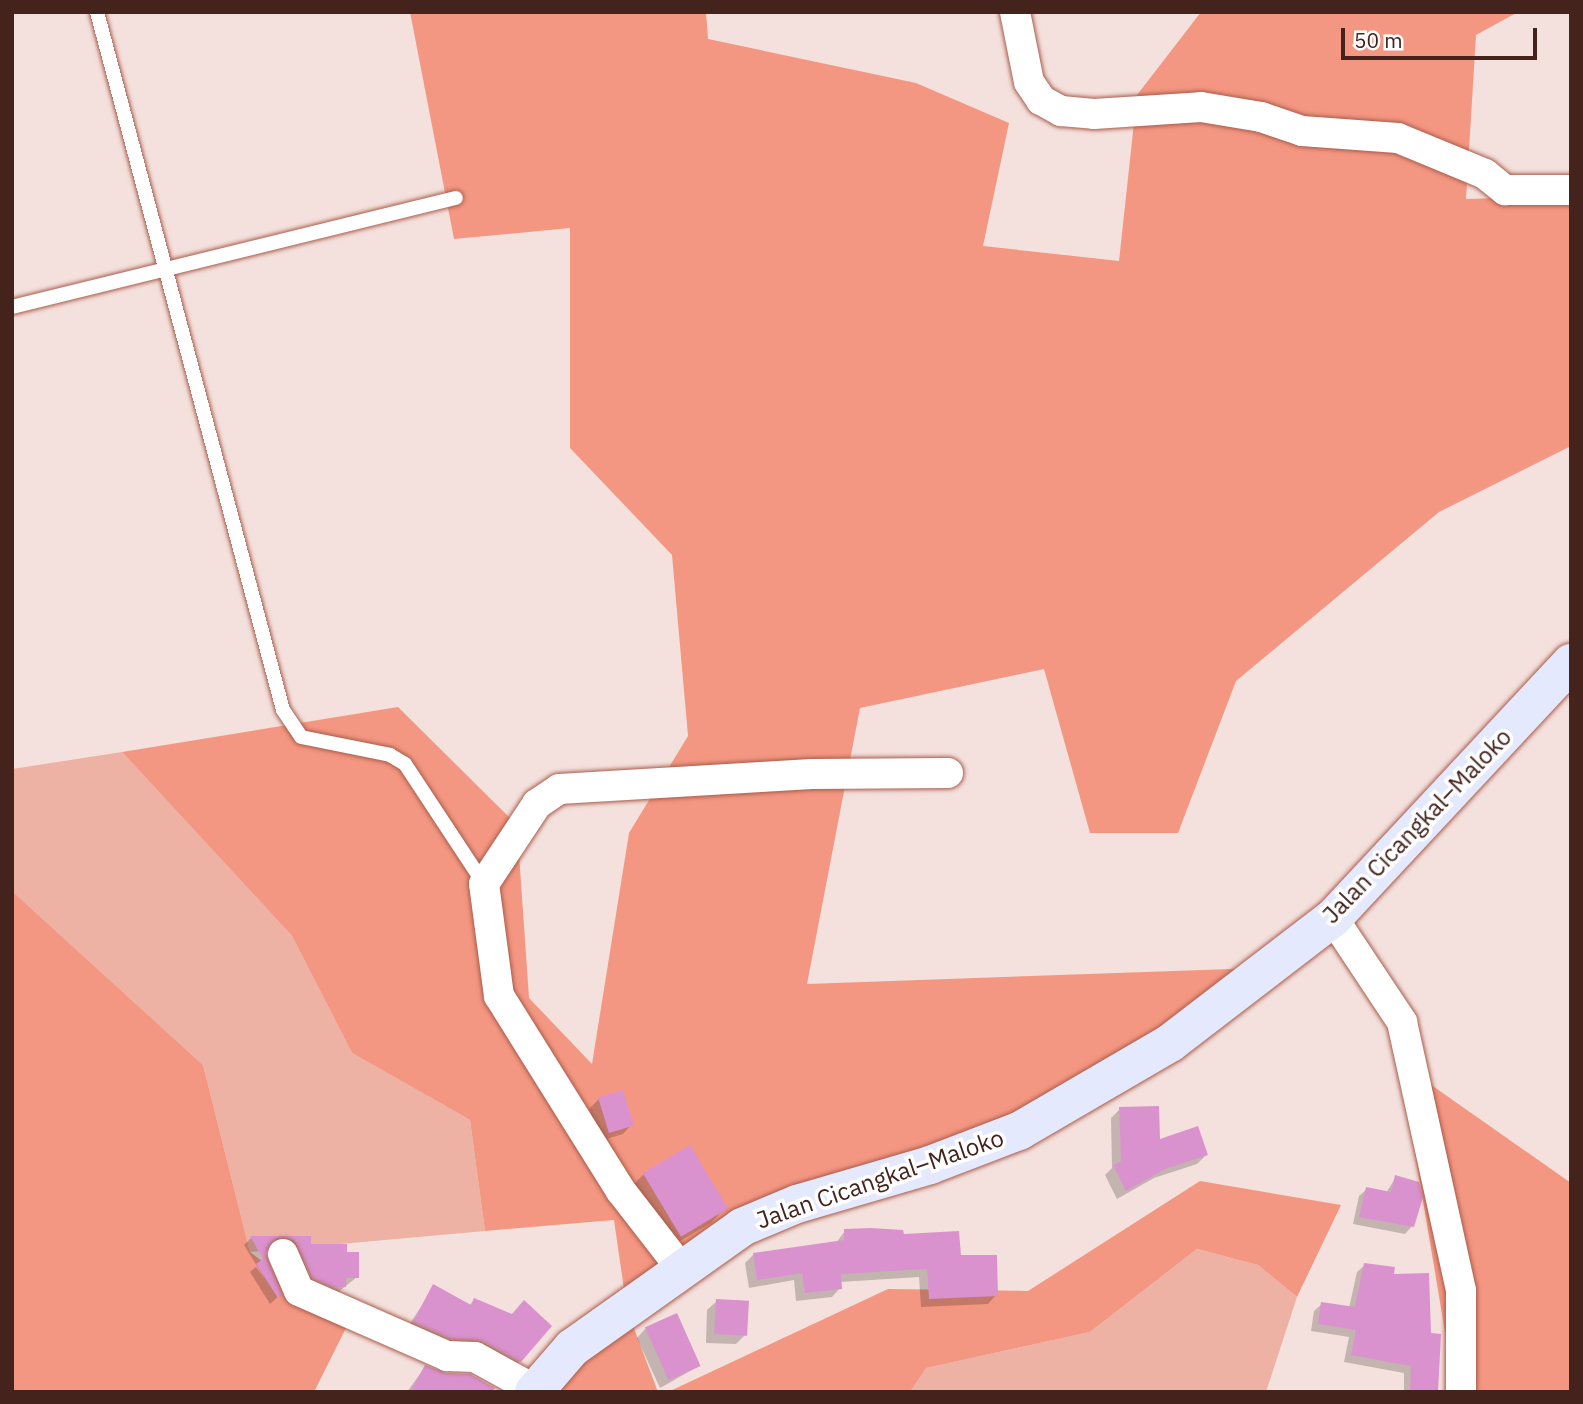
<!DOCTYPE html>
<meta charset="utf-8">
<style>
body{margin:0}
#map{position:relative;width:1583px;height:1404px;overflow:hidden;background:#f4e1dd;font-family:"IBM Plex Sans",sans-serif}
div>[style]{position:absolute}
.green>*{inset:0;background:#edb2a4}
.forest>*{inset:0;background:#f49782}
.shadow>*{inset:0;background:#0003}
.building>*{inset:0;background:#da92ce;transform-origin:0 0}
.roads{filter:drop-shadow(0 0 2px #aa5c4b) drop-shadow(0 0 2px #aa5c4b)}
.lane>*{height:14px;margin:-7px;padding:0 7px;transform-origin:7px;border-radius:7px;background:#fff}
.street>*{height:30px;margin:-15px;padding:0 15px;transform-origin:15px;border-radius:15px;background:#fff}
.secondary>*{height:38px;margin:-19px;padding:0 19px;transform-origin:19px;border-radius:19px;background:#e5e9fd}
span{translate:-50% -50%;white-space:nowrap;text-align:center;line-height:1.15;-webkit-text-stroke:7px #fff;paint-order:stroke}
.street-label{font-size:24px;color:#44231c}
.frame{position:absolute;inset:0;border:14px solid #44231c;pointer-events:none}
.scale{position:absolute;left:1341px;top:28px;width:196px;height:32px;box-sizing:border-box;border:4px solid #44231c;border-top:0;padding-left:9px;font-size:21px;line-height:24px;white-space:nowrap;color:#44231c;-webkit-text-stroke:5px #fff;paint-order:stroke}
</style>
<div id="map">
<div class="green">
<i style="clip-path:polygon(122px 752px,292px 936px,352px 1053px,470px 1120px,485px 1231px,250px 1252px,203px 1065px,12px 891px,12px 769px)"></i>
<i style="clip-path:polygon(1197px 1249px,1258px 1265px,1297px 1297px,1266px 1392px,910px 1392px,925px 1368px,1090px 1332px)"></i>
</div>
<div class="forest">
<i style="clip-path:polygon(410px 12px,706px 12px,708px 39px,916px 83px,1009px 123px,983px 246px,1119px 261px,1137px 95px,1201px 12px,1518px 12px,1476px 35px,1466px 199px,1571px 196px,1571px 446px,1439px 512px,1236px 681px,1178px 833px,1090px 833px,1044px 669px,860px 708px,807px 984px,1260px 968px,1019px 1126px,783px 1199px,627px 1310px,658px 1392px,563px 1392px,549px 1376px,627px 1310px,614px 1220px,485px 1231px,470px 1120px,352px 1053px,292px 936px,122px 752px,398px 707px,517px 825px,529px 998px,592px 1064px,629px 833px,688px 736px,672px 555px,570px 448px,570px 228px,454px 239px)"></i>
<i style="clip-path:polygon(12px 891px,203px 1065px,250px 1252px,347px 1326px,314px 1392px,12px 1392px)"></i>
<i style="clip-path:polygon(1400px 1063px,1571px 1183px,1571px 1392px,1455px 1392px)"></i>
<i style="clip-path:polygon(1200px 1181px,1341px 1205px,1297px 1297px,1258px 1265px,1197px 1249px,1090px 1332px,926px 1368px,910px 1392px,668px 1392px,888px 1289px,1028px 1291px)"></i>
</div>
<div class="shadow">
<i style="clip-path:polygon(599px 1099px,632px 1124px,623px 1134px,600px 1141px,589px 1109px)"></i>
<i style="clip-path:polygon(1120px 1109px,1158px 1141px,1206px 1155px,1197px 1164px,1154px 1178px,1117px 1199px,1105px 1175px,1112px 1168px,1111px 1118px)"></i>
<i style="clip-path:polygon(644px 1174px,725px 1208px,711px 1223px,666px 1249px,630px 1188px)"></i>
<i style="clip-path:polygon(1396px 1177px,1412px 1226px,1405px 1234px,1353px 1224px,1359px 1196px,1367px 1189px,1386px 1193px)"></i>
<i style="clip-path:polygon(845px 1231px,902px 1236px,959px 1257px,996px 1295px,988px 1304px,921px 1307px,919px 1277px,840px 1282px,840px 1288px,832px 1297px,796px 1301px,794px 1280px,749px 1288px,745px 1263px,753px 1255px,836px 1243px)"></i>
<i style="clip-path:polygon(251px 1238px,309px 1238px,309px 1246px,345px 1253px,357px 1277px,337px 1293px,305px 1285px,269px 1245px,264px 1252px,280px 1295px,270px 1304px,250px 1272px,256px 1267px,265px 1279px,244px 1245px)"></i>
<i style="clip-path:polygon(1365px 1265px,1392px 1276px,1429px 1335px,1437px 1392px,1404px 1392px,1404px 1373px,1344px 1362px,1349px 1337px,1311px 1331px,1314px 1311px,1322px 1304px,1349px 1308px,1357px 1272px)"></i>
<i style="clip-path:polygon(434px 1287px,469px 1306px,474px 1300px,511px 1316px,520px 1361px,510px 1370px,405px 1331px)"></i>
<i style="clip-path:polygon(717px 1301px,745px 1335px,736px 1344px,706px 1343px,707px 1310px)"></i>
<i style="clip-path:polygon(646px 1328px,699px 1366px,660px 1388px,637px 1338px)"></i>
<i style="clip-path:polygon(425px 1367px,490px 1392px,407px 1392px)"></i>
</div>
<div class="building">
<i style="left:623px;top:1090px;width:37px;height:26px;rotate:73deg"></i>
<i style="clip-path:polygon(1159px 1106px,1160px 1139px,1198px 1126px,1208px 1155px,1165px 1169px,1126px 1191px,1113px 1165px,1121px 1161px,1119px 1107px)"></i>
<i style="left:690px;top:1145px;width:74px;height:55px;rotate:59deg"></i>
<i style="clip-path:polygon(1395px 1175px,1419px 1182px,1423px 1197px,1414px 1227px,1359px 1217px,1366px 1187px,1391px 1192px)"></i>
<i style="clip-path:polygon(871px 1228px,903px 1230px,904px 1234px,959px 1231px,961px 1255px,997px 1255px,998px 1296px,929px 1299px,927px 1269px,841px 1274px,842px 1289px,805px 1293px,802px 1273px,757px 1280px,753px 1253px,844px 1240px,844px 1229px)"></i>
<i style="clip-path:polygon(250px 1236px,311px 1236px,311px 1244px,347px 1244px,347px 1252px,359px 1252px,359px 1278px,346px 1278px,346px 1287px,333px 1287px,312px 1278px,294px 1240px,277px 1238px,266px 1253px,282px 1295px,278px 1298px,256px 1264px,263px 1259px)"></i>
<i style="clip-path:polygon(1364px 1263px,1395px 1267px,1394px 1274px,1429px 1273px,1431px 1333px,1441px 1334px,1438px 1392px,1410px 1392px,1411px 1366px,1351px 1355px,1356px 1330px,1318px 1324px,1321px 1302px,1355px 1307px)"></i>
<i style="clip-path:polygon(433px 1284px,471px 1305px,474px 1298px,512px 1314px,524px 1300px,552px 1326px,521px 1362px,483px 1341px,451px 1339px,413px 1322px)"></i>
<i style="left:716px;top:1299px;width:33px;height:35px;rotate:3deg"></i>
<i style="left:677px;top:1313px;width:58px;height:35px;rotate:66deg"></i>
<i style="clip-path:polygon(425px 1365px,446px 1373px,470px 1374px,495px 1388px,492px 1392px,410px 1392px)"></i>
</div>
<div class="roads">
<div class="lane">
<i style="left:97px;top:12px;width:722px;rotate:75.08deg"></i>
<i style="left:283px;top:710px;width:32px;rotate:56deg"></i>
<i style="left:301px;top:737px;width:91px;rotate:11.4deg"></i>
<i style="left:390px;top:755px;width:17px;rotate:31deg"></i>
<i style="left:405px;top:764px;width:144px;rotate:56.6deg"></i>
<i style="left:12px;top:307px;width:457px;rotate:-13.8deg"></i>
</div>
<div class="street">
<i style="left:1015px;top:12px;width:71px;rotate:78.7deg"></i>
<i style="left:1029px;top:82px;width:22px;rotate:56deg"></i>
<i style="left:1041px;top:100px;width:23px;rotate:29deg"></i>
<i style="left:1061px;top:111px;width:33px;rotate:5deg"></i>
<i style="left:1094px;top:114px;width:107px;rotate:-3.7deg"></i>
<i style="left:1201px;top:107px;width:61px;rotate:9.5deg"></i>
<i style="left:1261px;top:117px;width:43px;rotate:18.9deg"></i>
<i style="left:1302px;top:131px;width:96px;rotate:4.2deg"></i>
<i style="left:1398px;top:138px;width:94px;rotate:22.5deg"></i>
<i style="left:1485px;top:174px;width:26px;rotate:39deg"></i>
<i style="left:1505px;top:190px;width:66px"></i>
<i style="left:1333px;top:918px;width:125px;rotate:56.4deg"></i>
<i style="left:1402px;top:1022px;width:274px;rotate:77.6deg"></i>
<i style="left:1461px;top:1290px;width:102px;rotate:90deg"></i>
<i style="left:283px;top:1254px;width:40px;rotate:66.6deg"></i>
<i style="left:299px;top:1291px;width:162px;rotate:23.7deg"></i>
<i style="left:447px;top:1356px;width:28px;rotate:2deg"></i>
<i style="left:475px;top:1357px;width:68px;rotate:28.8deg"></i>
<i style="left:680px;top:1267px;width:96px;rotate:-127.8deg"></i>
<i style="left:621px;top:1191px;width:230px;rotate:-122deg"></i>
<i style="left:499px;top:996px;width:113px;rotate:-97.6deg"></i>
<i style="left:484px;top:884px;width:96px;rotate:-56.5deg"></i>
<i style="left:537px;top:804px;width:27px;rotate:-34deg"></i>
<i style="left:559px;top:789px;width:253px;rotate:-3.4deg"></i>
<i style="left:812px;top:774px;width:136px;rotate:-0.4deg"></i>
</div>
<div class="secondary">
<i style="left:534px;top:1392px;width:58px;rotate:-49.2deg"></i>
<i style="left:572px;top:1348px;width:209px;rotate:-35.4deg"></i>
<i style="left:742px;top:1227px;width:60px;rotate:-22.7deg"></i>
<i style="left:797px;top:1204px;width:139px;rotate:-16.3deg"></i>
<i style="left:930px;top:1165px;width:95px;rotate:-20.9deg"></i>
<i style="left:1019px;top:1131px;width:175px;rotate:-30.2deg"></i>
<i style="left:1170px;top:1043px;width:205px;rotate:-37.5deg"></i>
<i style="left:1333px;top:918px;width:349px;rotate:-47deg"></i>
</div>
</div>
<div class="street-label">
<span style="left:1417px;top:826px;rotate:-46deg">Jalan Cicangkal–Maloko</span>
<span style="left:880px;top:1179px;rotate:-19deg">Jalan Cicangkal–Maloko</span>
</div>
<div class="frame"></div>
<div class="scale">50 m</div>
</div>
